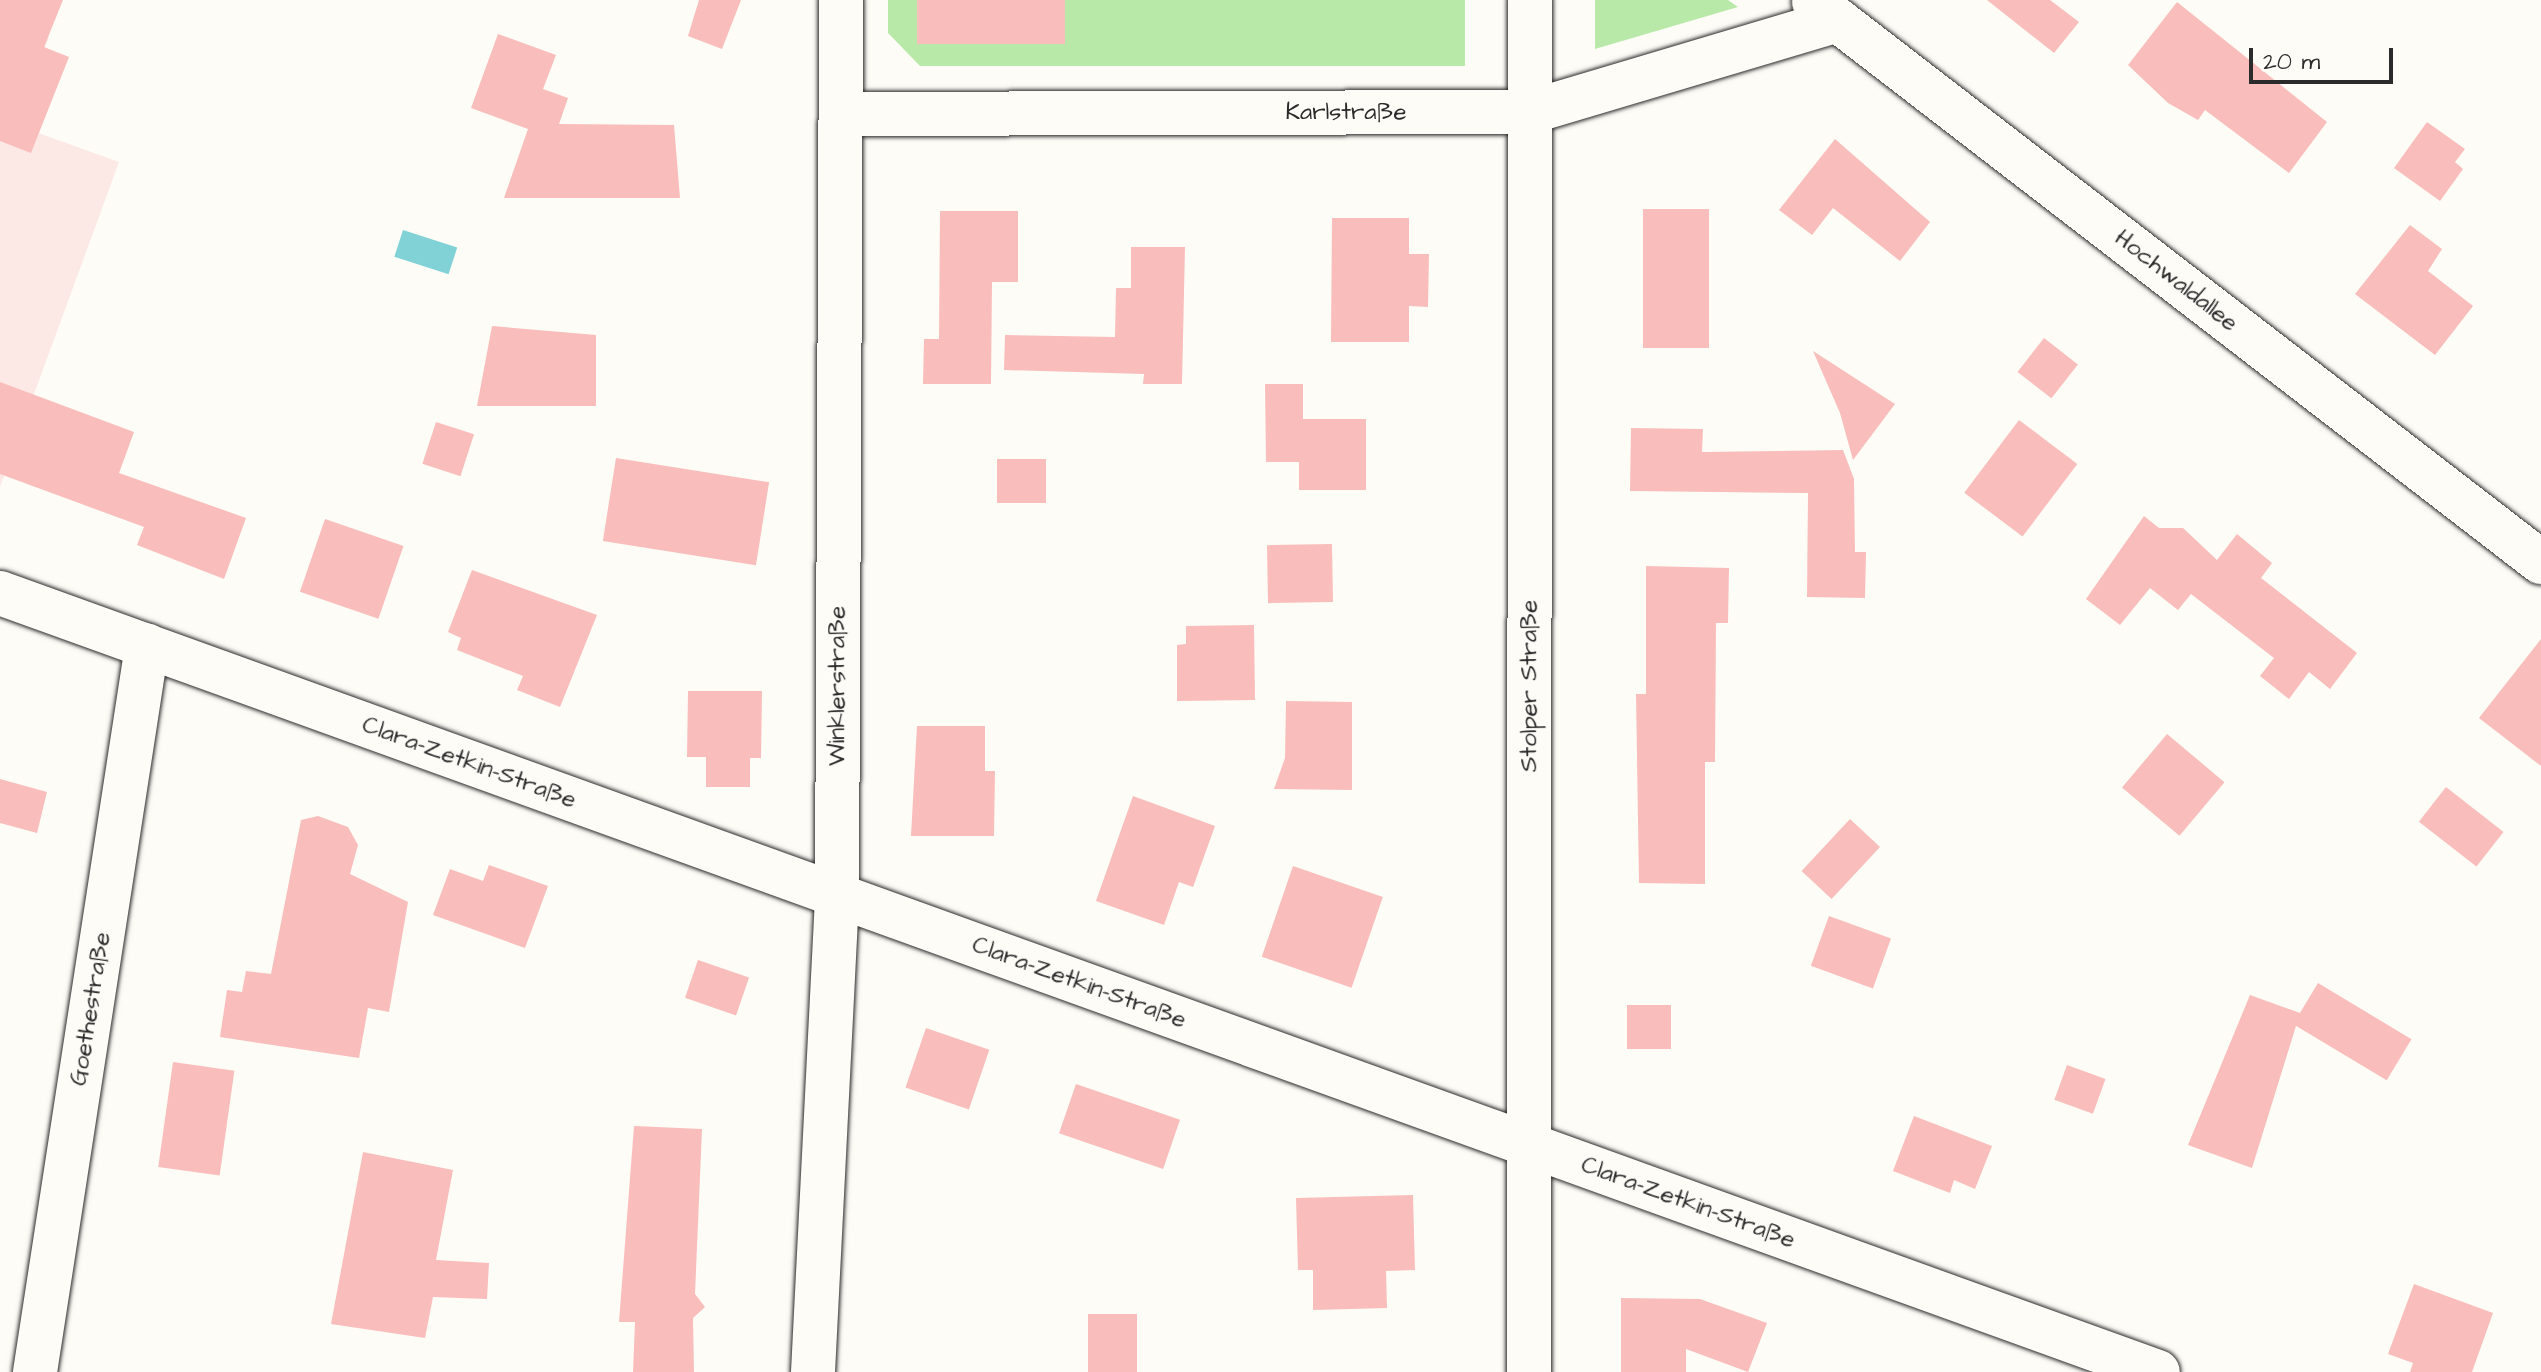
<!DOCTYPE html>
<meta charset="utf-8">
<style>
body{margin:0}
#map{position:relative;width:2541px;height:1372px;overflow:hidden;background:#fdfcf7;font-family:"Architects Daughter",sans-serif}
div>[style]{position:absolute}
.built>*{inset:0;background:#fce9e5}
.green>*{inset:0;background:#b9e9a9}
.water>*{inset:0;background:#81d2d7;transform-origin:0 0}
.building>*{inset:0;background:#f9bdbb;transform-origin:0 0}
.roads{filter:drop-shadow(0 0 2px #2b2b2b) drop-shadow(0 0 2px #2b2b2b)}
.minor>*{height:44px;margin:-22px;padding:0 22px;transform-origin:22px;border-radius:22px;background:#fdfcf7}
span{translate:-50% -50%;white-space:nowrap;text-align:center;line-height:1.15;-webkit-text-stroke:7px #fdfcf7;paint-order:stroke}
.street-label{font-size:24px;color:#2b2b2b}
.scale{position:absolute;left:2249px;top:48px;width:144px;height:36px;box-sizing:border-box;border:4px solid #2b2b2b;border-top:0;padding-left:10px;font-size:24px;line-height:28px;white-space:nowrap;color:#2b2b2b;-webkit-text-stroke:6px #fdfcf7;paint-order:stroke}
</style>
<div id="map">
<div class="built">
<i style="clip-path:polygon(0 19px,49px 37px,16px 125px,119px 162px,0 487px)"></i>
</div>
<div class="green">
<i style="clip-path:polygon(888px 0,1465px 0,1465px 66px,920px 66px,888px 33px)"></i>
<i style="clip-path:polygon(1595px 0,1728px 0,1738px 7px,1595px 49px)"></i>
</div>
<div class="water">
<i style="left:403px;top:230px;width:57px;height:28px;rotate:18deg"></i>
</div>
<div class="building">
<i style="clip-path:polygon(0 0,63px 0,44px 47px,69px 57px,31px 153px,0 141px)"></i>
<i style="clip-path:polygon(699px 0,741px 0,722px 49px,688px 36px)"></i>
<i style="left:917px;top:0;width:148px;height:44px"></i>
<i style="clip-path:polygon(1987px 0,2050px 0,2079px 22px,2054px 53px)"></i>
<i style="clip-path:polygon(2177px 2px,2327px 122px,2289px 173px,2205px 110px,2198px 120px,2168px 103px,2128px 65px)"></i>
<i style="clip-path:polygon(498px 34px,556px 55px,543px 89px,568px 98px,559px 124px,674px 125px,680px 198px,504px 198px,528px 129px,471px 108px)"></i>
<i style="clip-path:polygon(2427px 122px,2465px 149px,2455px 162px,2463px 169px,2440px 201px,2394px 168px)"></i>
<i style="clip-path:polygon(1835px 139px,1930px 222px,1900px 261px,1833px 208px,1812px 235px,1779px 210px)"></i>
<i style="left:1643px;top:209px;width:66px;height:139px"></i>
<i style="clip-path:polygon(940px 211px,1018px 211px,1018px 282px,992px 282px,991px 384px,923px 384px,924px 339px,939px 339px)"></i>
<i style="clip-path:polygon(1332px 218px,1409px 218px,1409px 254px,1429px 254px,1428px 307px,1409px 306px,1409px 342px,1331px 342px)"></i>
<i style="clip-path:polygon(2410px 225px,2442px 249px,2428px 271px,2473px 306px,2435px 355px,2355px 294px)"></i>
<i style="clip-path:polygon(1131px 247px,1185px 247px,1182px 384px,1143px 384px,1144px 374px,1004px 370px,1005px 335px,1115px 337px,1116px 288px,1131px 288px)"></i>
<i style="clip-path:polygon(492px 326px,596px 335px,596px 406px,477px 406px)"></i>
<i style="left:2044px;top:338px;width:43px;height:43px;rotate:38deg"></i>
<i style="clip-path:polygon(1813px 351px,1895px 404px,1853px 460px,1840px 413px)"></i>
<i style="clip-path:polygon(0 382px,134px 432px,119px 473px,246px 518px,224px 579px,137px 545px,144px 527px,0 474px)"></i>
<i style="clip-path:polygon(1265px 384px,1303px 384px,1303px 419px,1366px 419px,1366px 490px,1299px 490px,1299px 462px,1266px 462px)"></i>
<i style="left:2019px;top:420px;width:73px;height:91px;rotate:37deg"></i>
<i style="left:436px;top:422px;width:40px;height:44px;rotate:18deg"></i>
<i style="clip-path:polygon(1631px 428px,1703px 429px,1702px 452px,1843px 450px,1854px 479px,1855px 552px,1866px 552px,1865px 598px,1807px 597px,1808px 493px,1630px 491px)"></i>
<i style="left:616px;top:458px;width:155px;height:84px;rotate:9deg"></i>
<i style="left:997px;top:459px;width:49px;height:44px"></i>
<i style="clip-path:polygon(2144px 516px,2159px 528px,2183px 528px,2217px 560px,2237px 534px,2272px 563px,2261px 578px,2357px 653px,2330px 689px,2309px 672px,2289px 699px,2260px 676px,2274px 658px,2191px 594px,2178px 610px,2150px 588px,2120px 625px,2086px 599px)"></i>
<i style="left:325px;top:519px;width:83px;height:77px;rotate:19deg"></i>
<i style="left:1332px;top:544px;width:58px;height:65px;rotate:89deg"></i>
<i style="clip-path:polygon(1646px 566px,1729px 568px,1728px 623px,1716px 623px,1715px 762px,1705px 762px,1705px 884px,1639px 883px,1636px 694px,1646px 694px)"></i>
<i style="clip-path:polygon(472px 570px,597px 615px,560px 707px,517px 690px,523px 676px,457px 650px,461px 638px,448px 632px)"></i>
<i style="clip-path:polygon(1254px 625px,1255px 700px,1177px 701px,1177px 645px,1186px 644px,1186px 626px)"></i>
<i style="clip-path:polygon(2541px 639px,2541px 766px,2479px 718px)"></i>
<i style="clip-path:polygon(688px 691px,762px 691px,761px 758px,750px 758px,750px 787px,706px 787px,706px 757px,687px 757px)"></i>
<i style="clip-path:polygon(1286px 701px,1352px 702px,1352px 790px,1274px 789px,1285px 758px)"></i>
<i style="clip-path:polygon(917px 726px,985px 726px,985px 771px,995px 771px,994px 836px,911px 836px)"></i>
<i style="left:2167px;top:734px;width:75px;height:70px;rotate:40deg"></i>
<i style="clip-path:polygon(0 779px,47px 792px,37px 833px,0 823px)"></i>
<i style="left:2446px;top:787px;width:73px;height:44px;rotate:38deg"></i>
<i style="clip-path:polygon(1133px 796px,1215px 826px,1193px 887px,1179px 882px,1164px 925px,1096px 901px)"></i>
<i style="clip-path:polygon(318px 816px,348px 827px,358px 845px,350px 874px,408px 902px,389px 1012px,368px 1008px,359px 1058px,220px 1037px,227px 990px,242px 992px,246px 971px,271px 974px,301px 820px)"></i>
<i style="left:1850px;top:819px;width:41px;height:71px;rotate:43deg"></i>
<i style="clip-path:polygon(489px 865px,548px 886px,525px 948px,433px 915px,450px 869px,483px 881px)"></i>
<i style="left:1293px;top:866px;width:95px;height:96px;rotate:19deg"></i>
<i style="left:1829px;top:916px;width:66px;height:53px;rotate:20deg"></i>
<i style="left:698px;top:960px;width:54px;height:40px;rotate:19deg"></i>
<i style="left:2318px;top:983px;width:109px;height:48px;rotate:31deg"></i>
<i style="clip-path:polygon(2250px 995px,2300px 1013px,2252px 1168px,2188px 1145px)"></i>
<i style="left:1627px;top:1005px;width:44px;height:44px"></i>
<i style="left:926px;top:1028px;width:67px;height:63px;rotate:19deg"></i>
<i style="left:173px;top:1062px;width:62px;height:106px;rotate:8deg"></i>
<i style="left:2067px;top:1065px;width:41px;height:37px;rotate:20deg"></i>
<i style="left:1076px;top:1084px;width:110px;height:52px;rotate:19deg"></i>
<i style="clip-path:polygon(1914px 1116px,1992px 1146px,1975px 1189px,1954px 1180px,1950px 1193px,1893px 1171px)"></i>
<i style="clip-path:polygon(634px 1126px,702px 1129px,695px 1294px,705px 1307px,693px 1318px,694px 1372px,633px 1372px,635px 1322px,619px 1322px)"></i>
<i style="clip-path:polygon(363px 1152px,453px 1170px,436px 1260px,489px 1263px,487px 1299px,433px 1297px,425px 1338px,331px 1324px)"></i>
<i style="clip-path:polygon(1413px 1195px,1415px 1270px,1386px 1271px,1387px 1308px,1313px 1310px,1313px 1270px,1298px 1270px,1296px 1198px)"></i>
<i style="clip-path:polygon(2414px 1284px,2493px 1313px,2472px 1372px,2410px 1372px,2413px 1363px,2388px 1354px)"></i>
<i style="clip-path:polygon(1621px 1298px,1700px 1299px,1767px 1323px,1748px 1372px,1686px 1349px,1686px 1372px,1621px 1372px)"></i>
<i style="left:1088px;top:1314px;width:49px;height:58px"></i>
</div>
<div class="roads">
<div class="minor">
<i style="left:1814px;top:2px;width:918px;rotate:37.61deg"></i>
<i style="left:841px;top:114px;width:689px;rotate:-0.17deg"></i>
<i style="left:1530px;top:112px;width:321px;rotate:-16.6deg"></i>
<i style="left:0;top:593px;width:2294px;rotate:19.85deg"></i>
<i style="left:35px;top:1372px;width:735px;rotate:-81.23deg"></i>
<i style="left:813px;top:1372px;width:477px;rotate:-87.1deg"></i>
<i style="left:837px;top:896px;width:896px;rotate:-89.74deg"></i>
<i style="left:1529px;top:1372px;width:1372px;rotate:-89.96deg"></i>
</div>
</div>
<div class="street-label">
<span style="left:1346px;top:113px">Karlstraße</span>
<span style="left:2176px;top:281px;rotate:38deg">Hochwaldallee</span>
<span style="left:838px;top:686px;rotate:-90deg">Winklerstraße</span>
<span style="left:1530px;top:686px;rotate:-90deg">Stolper Straße</span>
<span style="left:469px;top:763px;rotate:20deg">Clara-Zetkin-Straße</span>
<span style="left:1079px;top:983px;rotate:20deg">Clara-Zetkin-Straße</span>
<span style="left:91px;top:1009px;rotate:-81deg">Goethestraße</span>
<span style="left:1688px;top:1203px;rotate:20deg">Clara-Zetkin-Straße</span>
</div>
<div class="scale">20 m</div>
</div>
